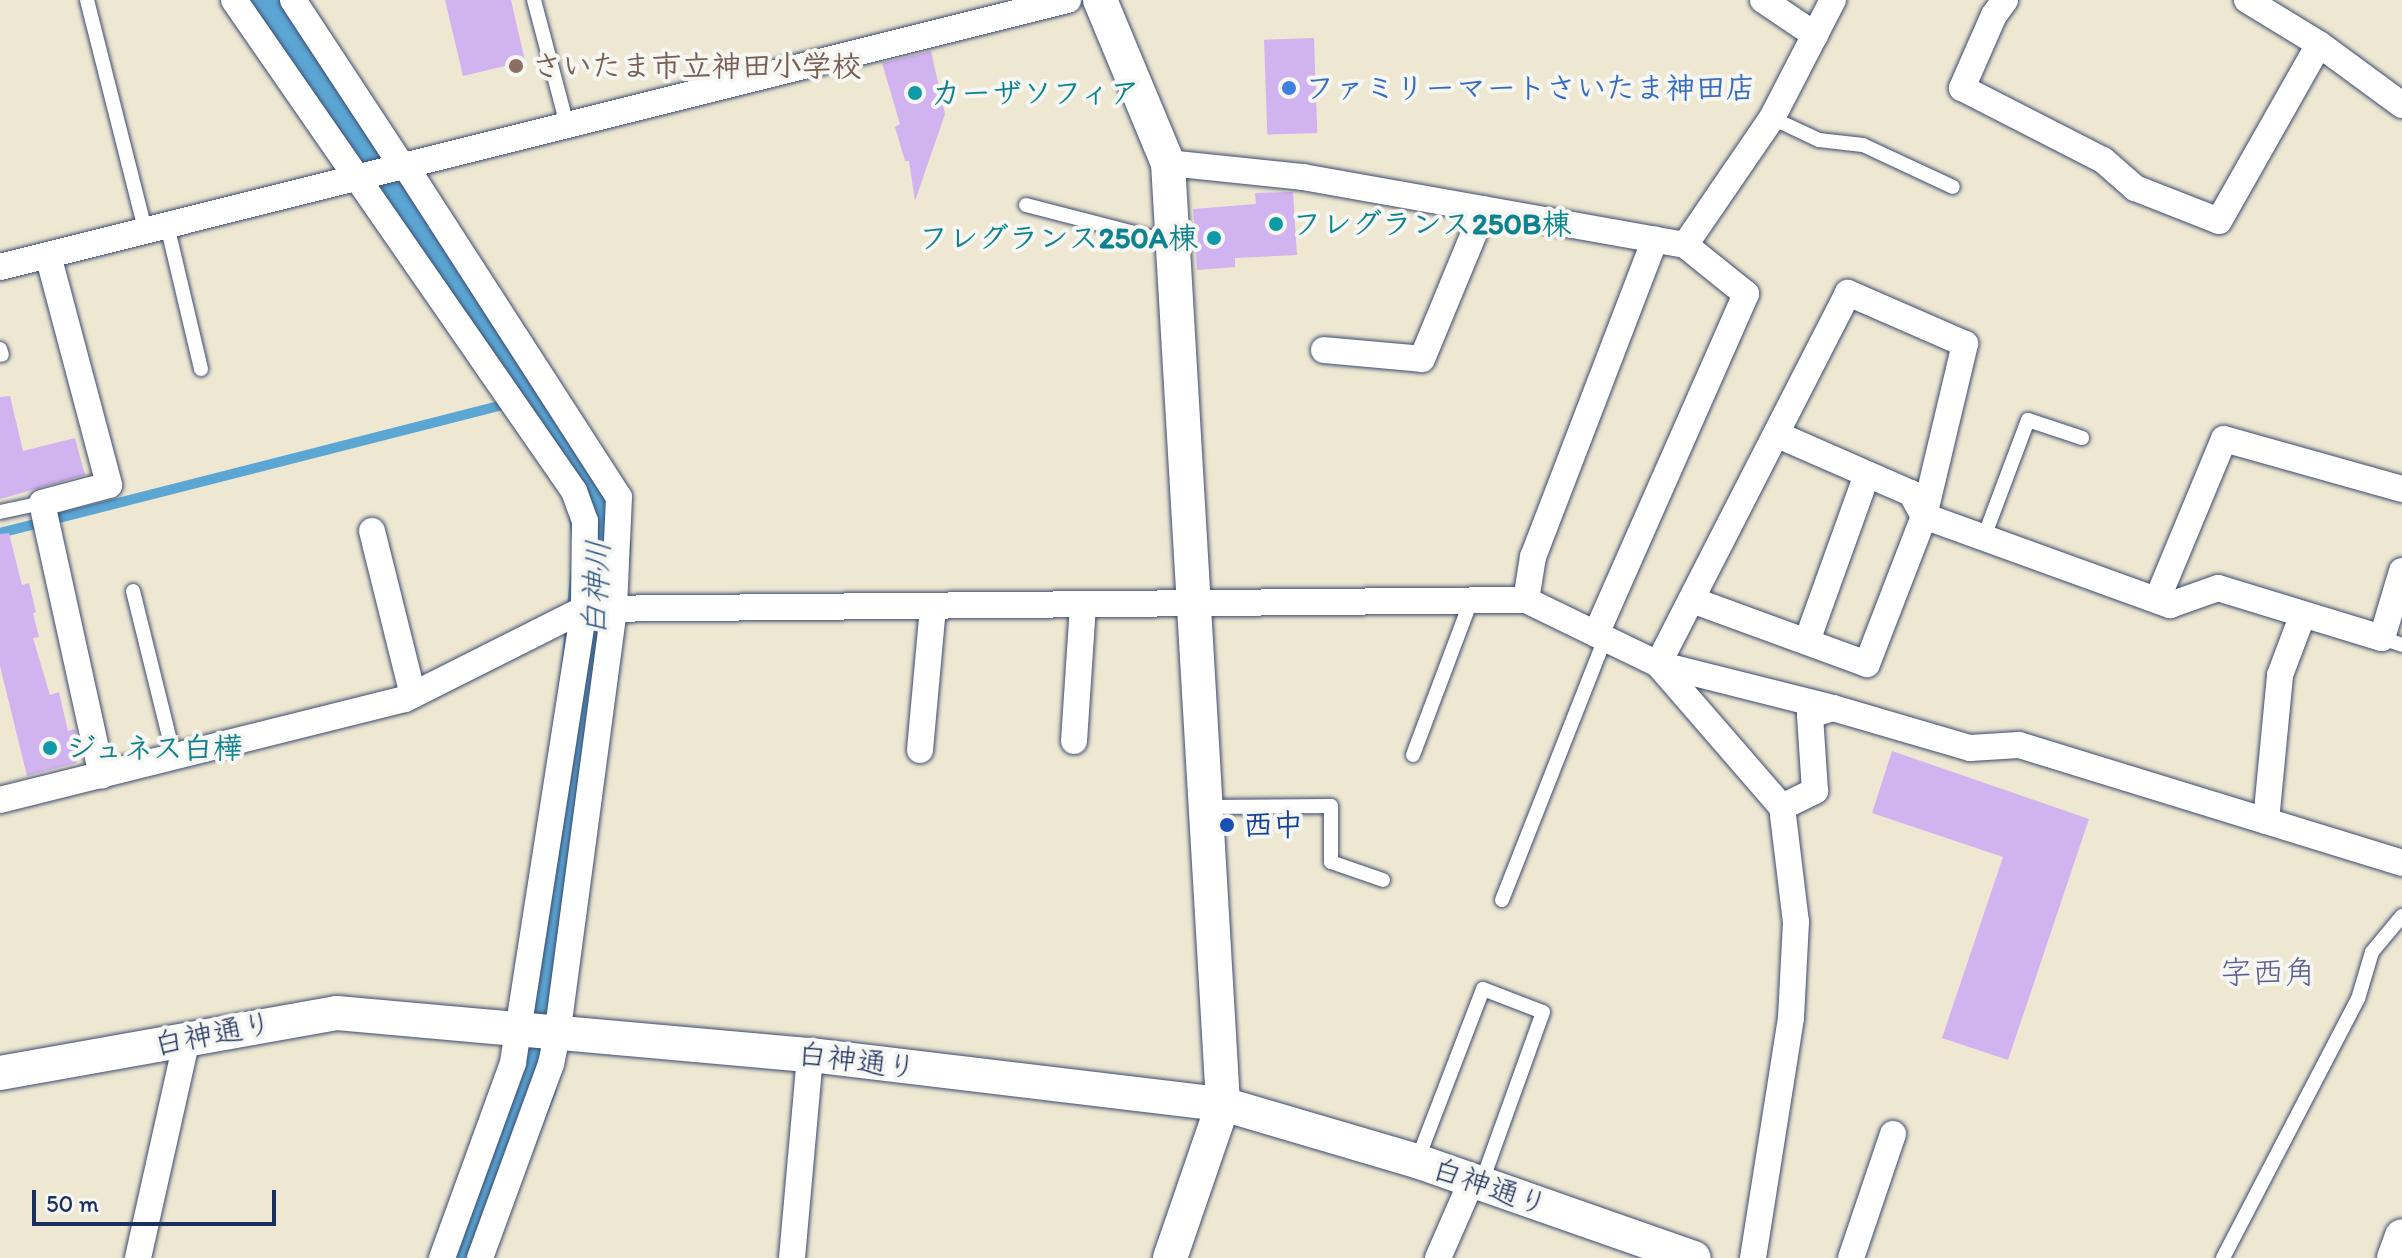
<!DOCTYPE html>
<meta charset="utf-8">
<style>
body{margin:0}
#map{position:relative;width:2402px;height:1258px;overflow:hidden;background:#eee8d2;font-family:Itim,"Klee One",sans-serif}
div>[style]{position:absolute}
.stream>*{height:10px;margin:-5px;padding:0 5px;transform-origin:5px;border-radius:5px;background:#5ca6d4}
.river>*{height:58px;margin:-29px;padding:0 29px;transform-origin:29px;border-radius:29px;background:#5ca6d4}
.building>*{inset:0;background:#d1b3f0;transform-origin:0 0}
.roads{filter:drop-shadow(0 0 2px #3b4b6f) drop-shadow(0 0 2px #3b4b6f)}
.service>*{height:14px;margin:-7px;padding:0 7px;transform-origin:7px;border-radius:7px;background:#fff}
.minor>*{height:26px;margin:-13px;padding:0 13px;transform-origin:13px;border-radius:13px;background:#fff}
.tertiary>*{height:34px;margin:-17px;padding:0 17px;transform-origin:17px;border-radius:17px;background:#fff}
.dots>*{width:22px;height:22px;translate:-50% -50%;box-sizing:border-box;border:4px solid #f6f6f2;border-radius:50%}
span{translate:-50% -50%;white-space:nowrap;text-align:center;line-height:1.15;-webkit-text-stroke:8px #f6f6f2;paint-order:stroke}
.education-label{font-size:30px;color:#785e54;font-weight:700}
.left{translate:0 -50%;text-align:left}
.shop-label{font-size:30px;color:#366cbe;font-weight:700}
.culture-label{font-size:30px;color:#0d838f;font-weight:700}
.right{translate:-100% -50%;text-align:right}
.transit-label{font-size:30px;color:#164399;font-weight:700}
.street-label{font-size:30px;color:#1b2f5e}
.water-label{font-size:32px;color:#325987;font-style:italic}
.neighbourhood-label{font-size:32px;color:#5b5d91}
.scale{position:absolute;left:32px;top:1190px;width:244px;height:36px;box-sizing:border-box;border:4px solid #1b2f5e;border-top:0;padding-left:10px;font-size:24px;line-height:28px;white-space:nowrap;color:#1b2f5e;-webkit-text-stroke:6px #f6f6f2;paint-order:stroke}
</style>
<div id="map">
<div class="stream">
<i style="left:0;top:533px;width:547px;rotate:-14.29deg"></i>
</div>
<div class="river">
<i style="left:268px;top:0;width:333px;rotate:57.1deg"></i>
<i style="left:449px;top:280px;width:258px;rotate:55.6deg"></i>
<i style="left:595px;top:493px;width:53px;rotate:82.5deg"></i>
<i style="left:602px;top:546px;width:125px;rotate:95.5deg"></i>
<i style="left:590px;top:670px;width:419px;rotate:98.5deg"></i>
<i style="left:528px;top:1084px;width:186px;rotate:111.1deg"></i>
</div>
<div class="building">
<i style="clip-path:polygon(445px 0,511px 0,525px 61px,463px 76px)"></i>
<i style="left:1314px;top:38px;width:95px;height:50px;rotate:88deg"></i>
<i style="clip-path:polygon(931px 51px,945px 114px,915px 201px,909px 161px,905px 161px,895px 127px,900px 124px,882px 63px)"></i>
<i style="clip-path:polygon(1293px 192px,1297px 255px,1235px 258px,1235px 267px,1197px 270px,1193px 209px,1256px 204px,1255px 193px)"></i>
<i style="clip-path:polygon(10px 396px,23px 451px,75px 438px,85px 475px,0 499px,0 397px)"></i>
<i style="clip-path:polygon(9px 533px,22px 585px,29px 583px,36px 612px,33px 613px,39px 637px,33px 638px,50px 695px,59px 692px,68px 731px,75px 729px,81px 754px,76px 763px,27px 776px,0 666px,0 534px)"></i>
<i style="clip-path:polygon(1892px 751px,2089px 819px,2008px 1060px,1942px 1038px,2003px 857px,1872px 813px)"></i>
</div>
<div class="roads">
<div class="service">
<i style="left:87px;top:0;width:237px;rotate:75.8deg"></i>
<i style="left:534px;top:0;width:129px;rotate:75.2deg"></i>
<i style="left:1772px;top:118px;width:52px;rotate:25.1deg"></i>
<i style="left:1819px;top:140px;width:44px;rotate:6.5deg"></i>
<i style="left:1863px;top:145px;width:99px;rotate:25deg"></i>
<i style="left:1026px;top:205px;width:152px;rotate:14.5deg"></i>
<i style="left:167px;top:225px;width:148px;rotate:76.7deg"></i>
<i style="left:0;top:349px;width:6px;rotate:72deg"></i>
<i style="left:0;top:512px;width:43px;rotate:-12.1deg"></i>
<i style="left:1984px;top:537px;width:125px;rotate:-69.4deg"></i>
<i style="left:2028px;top:420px;width:57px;rotate:18.4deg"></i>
<i style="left:133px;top:591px;width:171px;rotate:76.1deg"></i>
<i style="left:2382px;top:638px;width:21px;rotate:19deg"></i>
<i style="left:1413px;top:755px;width:165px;rotate:-69.4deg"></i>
<i style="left:1207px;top:807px;width:124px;rotate:-0.5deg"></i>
<i style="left:1331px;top:806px;width:56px;rotate:90deg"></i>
<i style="left:1331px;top:862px;width:55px;rotate:19.1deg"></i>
<i style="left:1502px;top:900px;width:282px;rotate:-68.5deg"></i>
<i style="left:1417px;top:1161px;width:184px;rotate:-69deg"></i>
<i style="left:1483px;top:989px;width:64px;rotate:21deg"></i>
<i style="left:1543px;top:1012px;width:183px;rotate:109.8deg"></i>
<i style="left:2223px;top:1258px;width:292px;rotate:-62.5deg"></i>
<i style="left:2358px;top:999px;width:49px;rotate:-73.4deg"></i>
<i style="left:2372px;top:952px;width:47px;rotate:-50.2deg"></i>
</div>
<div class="minor">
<i style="left:234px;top:0;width:597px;rotate:55.3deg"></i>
<i style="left:574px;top:491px;width:32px;rotate:70deg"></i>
<i style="left:585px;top:521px;width:88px;rotate:90.7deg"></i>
<i style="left:584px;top:609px;width:460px;rotate:98.9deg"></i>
<i style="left:513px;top:1063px;width:208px;rotate:110deg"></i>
<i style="left:293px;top:0;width:199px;rotate:56.7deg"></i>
<i style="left:402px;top:166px;width:7px;rotate:34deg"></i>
<i style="left:408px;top:170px;width:389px;rotate:57.2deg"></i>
<i style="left:619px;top:497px;width:112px;rotate:92.6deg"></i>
<i style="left:614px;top:609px;width:426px;rotate:97.6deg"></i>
<i style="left:558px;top:1031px;width:34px;rotate:102deg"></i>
<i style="left:551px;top:1064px;width:207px;rotate:110.1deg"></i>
<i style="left:1763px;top:0;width:63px;rotate:33.9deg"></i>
<i style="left:2005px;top:0;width:19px;rotate:126deg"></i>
<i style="left:1994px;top:15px;width:80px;rotate:113.7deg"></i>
<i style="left:1962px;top:88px;width:158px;rotate:27.1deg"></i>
<i style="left:2103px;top:160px;width:43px;rotate:41.2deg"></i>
<i style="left:2135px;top:188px;width:90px;rotate:21.4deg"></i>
<i style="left:2219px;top:221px;width:203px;rotate:-60.5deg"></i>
<i style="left:2247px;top:0;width:84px;rotate:31.4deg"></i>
<i style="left:2319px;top:44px;width:103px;rotate:36.3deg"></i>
<i style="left:1168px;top:163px;width:136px;rotate:5.9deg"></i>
<i style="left:1303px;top:177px;width:388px;rotate:10.1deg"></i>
<i style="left:1685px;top:245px;width:154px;rotate:-55.6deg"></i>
<i style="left:1772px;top:118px;width:133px;rotate:-62.7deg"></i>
<i style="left:48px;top:255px;width:238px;rotate:75.1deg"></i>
<i style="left:109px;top:485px;width:69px;rotate:165deg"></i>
<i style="left:42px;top:503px;width:279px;rotate:77.6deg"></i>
<i style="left:0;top:267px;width:1101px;rotate:-14.04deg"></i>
<i style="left:1324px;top:350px;width:98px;rotate:5.2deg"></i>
<i style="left:1422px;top:359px;width:162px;rotate:-67.5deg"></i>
<i style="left:1778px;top:435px;width:145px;rotate:23.6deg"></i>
<i style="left:1911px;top:493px;width:26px;rotate:61deg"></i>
<i style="left:1924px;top:516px;width:262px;rotate:19.9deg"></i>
<i style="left:2170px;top:605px;width:51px;rotate:-19.5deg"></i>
<i style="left:2218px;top:588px;width:171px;rotate:17deg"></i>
<i style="left:2382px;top:638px;width:70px;rotate:-73.4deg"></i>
<i style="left:372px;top:531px;width:169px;rotate:76deg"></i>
<i style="left:1526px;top:600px;width:44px;rotate:-80.8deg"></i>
<i style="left:1533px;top:557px;width:340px;rotate:-69deg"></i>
<i style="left:1692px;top:600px;width:186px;rotate:20.1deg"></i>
<i style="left:1867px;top:664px;width:159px;rotate:-68.9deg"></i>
<i style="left:1924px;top:516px;width:177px;rotate:-76.6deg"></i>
<i style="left:1965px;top:344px;width:128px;rotate:-156.4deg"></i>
<i style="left:1848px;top:293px;width:417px;rotate:117.1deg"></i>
<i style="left:1658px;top:664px;width:180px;rotate:14.1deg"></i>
<i style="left:2157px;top:600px;width:174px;rotate:-67.4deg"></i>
<i style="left:2224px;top:439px;width:185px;rotate:15.7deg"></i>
<i style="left:1596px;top:634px;width:372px;rotate:-66.2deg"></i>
<i style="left:1746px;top:294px;width:78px;rotate:-141.2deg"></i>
<i style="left:1807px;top:641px;width:177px;rotate:-70.2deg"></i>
<i style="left:1074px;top:741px;width:134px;rotate:-86.2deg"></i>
<i style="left:920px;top:750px;width:144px;rotate:-84.8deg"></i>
<i style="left:0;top:800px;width:417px;rotate:-14deg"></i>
<i style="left:405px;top:699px;width:200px;rotate:-26.7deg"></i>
<i style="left:584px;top:609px;width:942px;rotate:-0.55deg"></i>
<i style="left:1526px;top:600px;width:147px;rotate:25.9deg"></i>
<i style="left:1658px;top:664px;width:189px;rotate:49.1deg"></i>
<i style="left:1782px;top:807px;width:116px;rotate:83.1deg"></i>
<i style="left:1796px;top:922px;width:96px;rotate:93deg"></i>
<i style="left:1791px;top:1018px;width:243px;rotate:99deg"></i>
<i style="left:1782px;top:807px;width:37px;rotate:-26deg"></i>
<i style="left:1815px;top:791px;width:76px;rotate:-93.8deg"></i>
<i style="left:1810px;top:715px;width:24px;rotate:-17deg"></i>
<i style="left:1833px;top:708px;width:143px;rotate:16.3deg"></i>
<i style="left:1970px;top:748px;width:49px;rotate:-3.5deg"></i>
<i style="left:2019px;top:745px;width:401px;rotate:17.1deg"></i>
<i style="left:2266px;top:821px;width:147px;rotate:-84.5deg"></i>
<i style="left:2280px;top:675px;width:65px;rotate:-69.3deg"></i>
<i style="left:138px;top:1258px;width:224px;rotate:-77.4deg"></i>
<i style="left:792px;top:1258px;width:204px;rotate:-84.9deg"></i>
<i style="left:1438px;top:1258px;width:85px;rotate:-66.4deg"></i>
<i style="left:1851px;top:1258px;width:131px;rotate:-71.3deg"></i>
</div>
<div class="tertiary">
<i style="left:1100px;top:0;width:177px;rotate:67.4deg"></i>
<i style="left:1168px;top:163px;width:943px;rotate:86.65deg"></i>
<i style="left:1223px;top:1104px;width:163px;rotate:109deg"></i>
<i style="left:0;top:1073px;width:342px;rotate:-10.1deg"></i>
<i style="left:337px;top:1013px;width:475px;rotate:5.1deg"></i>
<i style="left:810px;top:1055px;width:416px;rotate:6.8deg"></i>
<i style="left:1223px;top:1104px;width:202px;rotate:16.4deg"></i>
<i style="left:1417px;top:1161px;width:293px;rotate:19.3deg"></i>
<i style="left:2394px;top:1258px;width:23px;rotate:-70deg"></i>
</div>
</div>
<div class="dots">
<i style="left:516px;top:66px;background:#8d6e63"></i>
<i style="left:1289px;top:88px;background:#3f7fe0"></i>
<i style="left:915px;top:93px;background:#0f9aa8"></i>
<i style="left:1276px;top:224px;background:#0f9aa8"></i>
<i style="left:1214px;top:238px;background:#0f9aa8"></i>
<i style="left:50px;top:748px;background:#0f9aa8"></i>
<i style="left:1227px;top:825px;background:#1a4fb4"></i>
</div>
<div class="education-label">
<span class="left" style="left:532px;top:66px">さいたま市立神田小学校</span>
</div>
<div class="shop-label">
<span class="left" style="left:1305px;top:88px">ファミリーマートさいたま神田店</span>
</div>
<div class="culture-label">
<span class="left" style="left:931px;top:93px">カーザソフィア</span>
<span class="left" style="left:1292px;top:224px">フレグランス250B棟</span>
<span class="right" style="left:1198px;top:238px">フレグランス250A棟</span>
<span class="left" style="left:66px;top:748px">ジュネス白樺</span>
</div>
<div class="transit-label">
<span class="left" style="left:1243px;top:825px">西中</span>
</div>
<div class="street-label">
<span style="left:213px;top:1034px;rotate:-11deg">白神通り</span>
<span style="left:857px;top:1061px;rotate:7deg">白神通り</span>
<span style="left:1490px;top:1187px;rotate:19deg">白神通り</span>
</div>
<div class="water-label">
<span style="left:596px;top:588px;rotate:-87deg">白神川</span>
</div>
<div class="neighbourhood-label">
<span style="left:2268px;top:972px">字西角</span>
</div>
<div class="scale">50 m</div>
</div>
